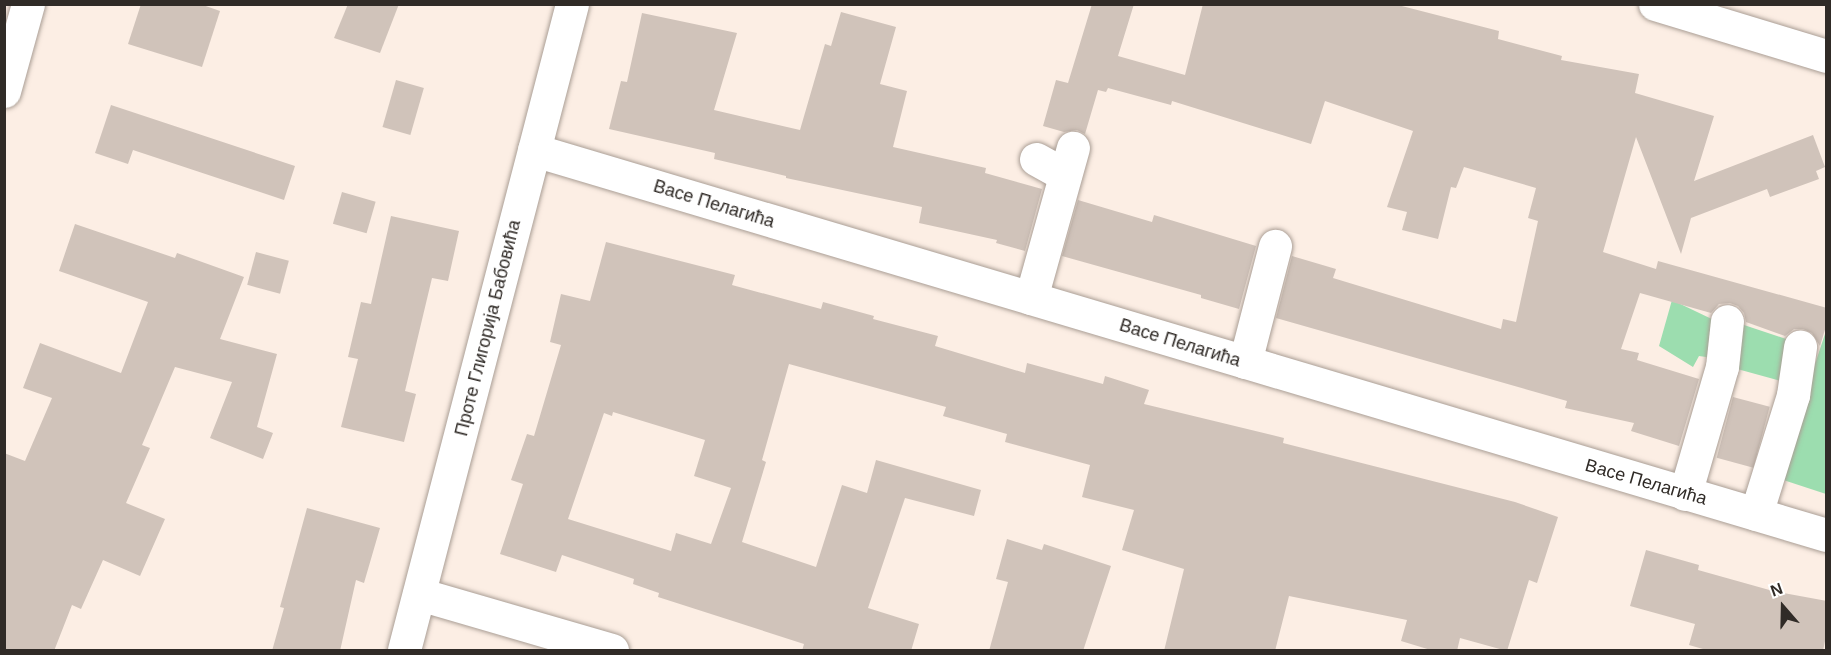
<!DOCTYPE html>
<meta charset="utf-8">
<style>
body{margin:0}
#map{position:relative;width:1831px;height:655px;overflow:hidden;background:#fceee4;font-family:Helvetica,sans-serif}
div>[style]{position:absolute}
.green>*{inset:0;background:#9cddaf}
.building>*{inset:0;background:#d0c3ba;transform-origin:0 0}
.roads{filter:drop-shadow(0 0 2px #aa9e95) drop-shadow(0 0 2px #aa9e95)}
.minor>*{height:33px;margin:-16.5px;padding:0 16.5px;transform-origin:16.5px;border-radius:16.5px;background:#fff}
.major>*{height:33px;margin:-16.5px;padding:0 16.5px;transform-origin:16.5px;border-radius:16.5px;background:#fff}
span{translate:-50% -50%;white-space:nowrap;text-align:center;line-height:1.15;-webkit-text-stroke:6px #fff;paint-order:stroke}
.street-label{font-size:18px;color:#302b27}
.frame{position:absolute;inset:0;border:6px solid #302b27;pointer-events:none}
.north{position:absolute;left:1753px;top:577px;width:60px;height:60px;-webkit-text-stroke:4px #fff;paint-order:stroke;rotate:340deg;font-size:16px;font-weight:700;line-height:24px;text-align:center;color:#302b27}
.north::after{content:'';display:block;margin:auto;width:21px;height:27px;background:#302b27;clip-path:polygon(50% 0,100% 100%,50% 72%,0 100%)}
</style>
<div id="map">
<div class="green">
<i style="clip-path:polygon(1672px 300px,1718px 322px,1713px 358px,1699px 356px,1693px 367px,1659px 346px)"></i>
<i style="clip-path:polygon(1738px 323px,1789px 340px,1781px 381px,1730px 367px)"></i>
<i style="clip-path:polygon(1826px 331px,1826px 494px,1777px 478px)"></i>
</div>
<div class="building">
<i style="clip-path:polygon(141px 4px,200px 4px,220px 11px,202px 67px,128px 44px)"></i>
<i style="clip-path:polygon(348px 4px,399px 4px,380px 53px,334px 38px)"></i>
<i style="clip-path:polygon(1092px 4px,1134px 4px,1118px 56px,1185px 75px,1203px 4px,1394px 4px,1499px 31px,1498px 39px,1562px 56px,1561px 60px,1639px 74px,1635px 93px,1714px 116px,1694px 181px,1813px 135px,1825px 167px,1816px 171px,1819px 179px,1770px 197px,1767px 189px,1691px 218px,1681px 254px,1636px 137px,1603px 252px,1656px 269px,1658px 261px,1827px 308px,1827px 323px,1820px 346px,1812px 333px,1803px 329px,1794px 329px,1785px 336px,1746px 322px,1744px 313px,1738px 306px,1730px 303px,1719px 304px,1711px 313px,1640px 293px,1621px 349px,1639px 353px,1637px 360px,1699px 379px,1679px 446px,1631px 431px,1634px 423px,1565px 408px,1567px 401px,1276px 318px,1292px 256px,1336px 269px,1333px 278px,1435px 309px,1501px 329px,1503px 319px,1516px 322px,1538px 221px,1528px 218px,1536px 188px,1464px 167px,1456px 188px,1451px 187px,1438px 239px,1402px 230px,1407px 212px,1387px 207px,1413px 131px,1325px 101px,1311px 144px,1172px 101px,1171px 105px,1108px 88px,1106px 92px,1098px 90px,1085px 134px,1077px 130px,1064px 132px,1043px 126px,1056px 80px,1068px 83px)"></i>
<i style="clip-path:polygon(841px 12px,896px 27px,880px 84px,907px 91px,893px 147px,986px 168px,985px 173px,1042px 189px,1025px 251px,996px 243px,997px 240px,919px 223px,922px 207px,786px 178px,786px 176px,714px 159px,715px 153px,609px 129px,621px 81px,627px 82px,642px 13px,737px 33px,714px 110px,800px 130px,825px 44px,831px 46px)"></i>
<i style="left:396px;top:80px;width:29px;height:49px;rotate:16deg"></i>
<i style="clip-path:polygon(111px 105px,295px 166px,284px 200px,133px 150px,128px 164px,95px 153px)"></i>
<i style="left:342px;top:192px;width:35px;height:33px;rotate:16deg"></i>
<i style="clip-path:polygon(1078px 200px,1152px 222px,1154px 215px,1256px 246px,1239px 309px,1201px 298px,1201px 295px,1062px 256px)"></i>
<i style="clip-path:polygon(391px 216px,459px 231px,448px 281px,432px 278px,405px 391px,416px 394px,404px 442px,341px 427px,358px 359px,348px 357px,361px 302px,371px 304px)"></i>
<i style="clip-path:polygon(75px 224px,175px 258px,177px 253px,244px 277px,220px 339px,277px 354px,257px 427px,273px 433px,263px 459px,210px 438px,232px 382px,175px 367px,142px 445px,150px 448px,126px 503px,165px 519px,140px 576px,103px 560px,81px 609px,72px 605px,54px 651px,4px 651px,4px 453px,25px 461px,52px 398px,23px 388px,40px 343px,121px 373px,148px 302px,59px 271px)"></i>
<i style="clip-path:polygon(evenodd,606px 242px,735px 275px,732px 285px,821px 309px,823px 302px,874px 316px,873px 319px,938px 336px,935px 346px,1025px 373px,1027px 363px,1103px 384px,1105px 376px,1149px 390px,1144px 404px,1284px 438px,1283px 443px,1515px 502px,1558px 517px,1537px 583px,1529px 580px,1507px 651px,1460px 638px,1457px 651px,1434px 651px,1401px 641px,1407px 620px,1289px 596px,1275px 651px,1164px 651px,1184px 569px,1122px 550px,1134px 510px,1082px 497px,1090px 465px,1005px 442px,1007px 434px,943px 416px,946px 407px,789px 364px,762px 460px,766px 462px,742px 542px,816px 567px,842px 485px,867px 493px,876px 460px,981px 490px,974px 516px,905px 498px,868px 608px,919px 624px,911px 651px,802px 651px,804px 644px,658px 597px,659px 593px,633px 584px,634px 579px,562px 555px,556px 572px,500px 554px,523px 484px,511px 480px,527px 434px,534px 436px,561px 345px,550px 342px,561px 294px,590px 301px,606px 242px,613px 412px,705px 440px,694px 476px,731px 488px,711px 544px,676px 533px,671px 551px,568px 519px,604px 413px,612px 416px,613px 412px)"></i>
<i style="left:256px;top:252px;width:34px;height:34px;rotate:15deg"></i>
<i style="left:1733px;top:397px;width:38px;height:63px;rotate:15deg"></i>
<i style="clip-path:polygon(307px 508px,380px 528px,364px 583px,356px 580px,340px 651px,272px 651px,284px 608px,280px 607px)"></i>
<i style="clip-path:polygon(1007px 539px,1042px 550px,1044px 544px,1111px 566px,1083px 651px,989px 651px,1008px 582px,996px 579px)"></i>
<i style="clip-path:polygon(1646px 550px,1699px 565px,1698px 570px,1773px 591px,1827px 601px,1827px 631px,1823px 651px,1710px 651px,1689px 645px,1695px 624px,1630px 606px)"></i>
</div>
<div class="roads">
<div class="minor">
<i style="left:1655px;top:4px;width:179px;rotate:16.9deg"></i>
<i style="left:534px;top:150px;width:1348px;rotate:16.59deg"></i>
<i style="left:1036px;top:159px;width:33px;rotate:29deg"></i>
<i style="left:1031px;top:298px;width:156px;rotate:-74.4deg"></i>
<i style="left:1245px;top:362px;width:120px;rotate:-75.5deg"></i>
<i style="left:1685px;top:494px;width:132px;rotate:-73.8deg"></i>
<i style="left:1722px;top:367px;width:46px;rotate:-83.8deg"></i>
<i style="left:1756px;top:514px;width:125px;rotate:-72.7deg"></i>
<i style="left:1793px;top:395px;width:49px;rotate:-81.7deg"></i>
<i style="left:419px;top:594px;width:201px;rotate:16.2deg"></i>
<i style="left:404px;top:650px;width:667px;rotate:-75.42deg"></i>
</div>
<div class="major">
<i style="left:4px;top:91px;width:90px;rotate:-74.6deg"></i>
</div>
</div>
<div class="street-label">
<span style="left:714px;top:204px;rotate:17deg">Васе Пелагића</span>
<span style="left:488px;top:328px;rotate:-76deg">Проте Глигорија Бабовића</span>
<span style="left:1180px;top:343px;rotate:17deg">Васе Пелагића</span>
<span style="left:1646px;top:482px;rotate:16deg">Васе Пелагића</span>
</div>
<div class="frame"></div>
<div class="north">N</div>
</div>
